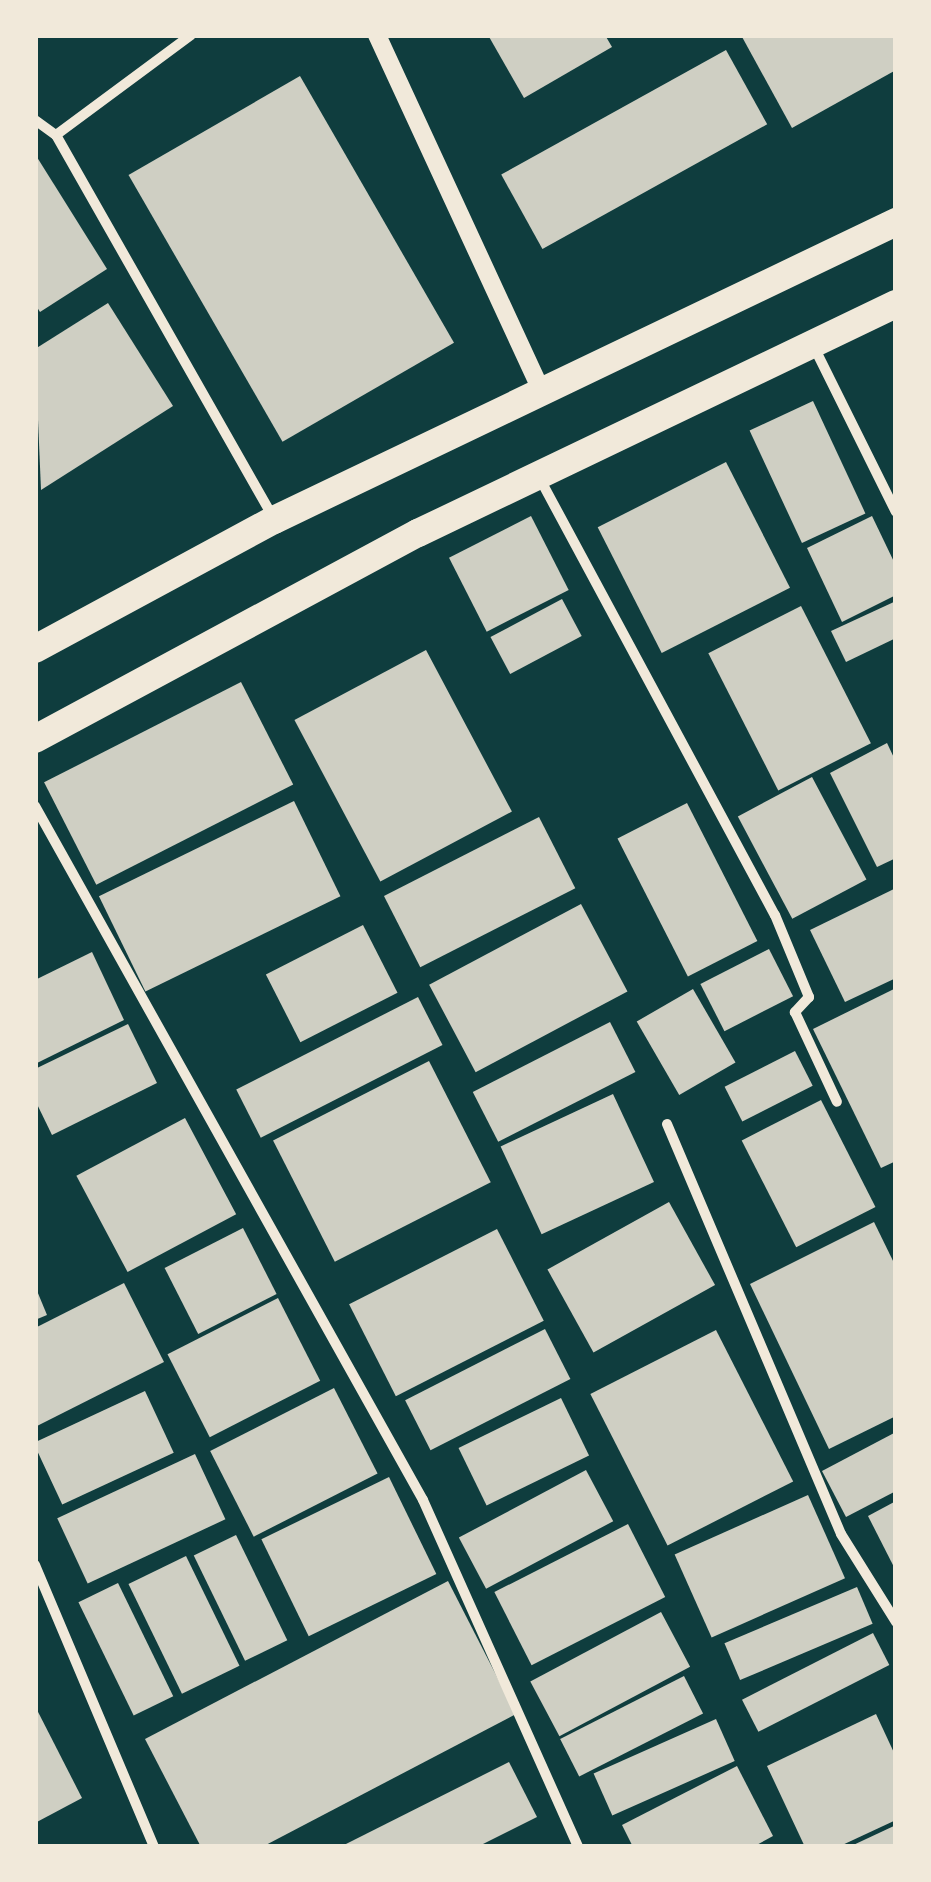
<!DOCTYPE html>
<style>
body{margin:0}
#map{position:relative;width:931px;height:1882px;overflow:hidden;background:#0f3d3e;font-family:Commissioner,sans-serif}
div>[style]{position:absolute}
.building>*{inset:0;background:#cfcfc3;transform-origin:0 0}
.minor>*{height:10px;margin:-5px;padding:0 5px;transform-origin:5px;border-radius:5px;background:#f1e9da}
.tertiary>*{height:18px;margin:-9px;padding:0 9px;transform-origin:9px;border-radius:9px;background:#f1e9da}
.trunk>*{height:28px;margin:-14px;padding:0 14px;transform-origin:14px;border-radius:14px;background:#f1e9da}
span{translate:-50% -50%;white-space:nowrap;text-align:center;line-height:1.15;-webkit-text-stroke:9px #f1e9da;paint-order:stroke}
.frame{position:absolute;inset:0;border:38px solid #f1e9da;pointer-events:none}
</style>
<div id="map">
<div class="building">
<i style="clip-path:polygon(488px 35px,605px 35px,612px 47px,524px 98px)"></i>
<i style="clip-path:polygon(741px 35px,896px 35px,896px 70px,792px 128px)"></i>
<i style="left:726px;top:50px;width:85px;height:257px;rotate:61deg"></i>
<i style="left:300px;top:76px;width:308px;height:198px;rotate:60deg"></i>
<i style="clip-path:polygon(35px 154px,107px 269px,40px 312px,35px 304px)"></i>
<i style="clip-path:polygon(108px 303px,173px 406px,41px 490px,35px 349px)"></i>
<i style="left:813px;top:401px;width:124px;height:70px;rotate:65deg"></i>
<i style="left:726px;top:462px;width:141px;height:144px;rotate:63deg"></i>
<i style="left:531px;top:516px;width:83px;height:92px;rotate:63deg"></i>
<i style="clip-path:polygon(872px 516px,896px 566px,896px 595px,842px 622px,807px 548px)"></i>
<i style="left:562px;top:599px;width:42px;height:81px;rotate:62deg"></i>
<i style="clip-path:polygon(896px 601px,896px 638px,846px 662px,831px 631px)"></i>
<i style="left:801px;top:606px;width:154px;height:104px;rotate:63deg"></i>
<i style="left:426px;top:650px;width:183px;height:149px;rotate:62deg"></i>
<i style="left:241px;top:682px;width:115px;height:221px;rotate:63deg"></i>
<i style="clip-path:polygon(887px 743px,896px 762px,896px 858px,877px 867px,830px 773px)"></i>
<i style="left:812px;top:777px;width:116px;height:84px;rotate:62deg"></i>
<i style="left:294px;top:801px;width:106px;height:217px;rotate:64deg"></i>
<i style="left:687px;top:803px;width:155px;height:78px;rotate:63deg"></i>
<i style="left:539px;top:817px;width:80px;height:174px;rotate:63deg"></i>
<i style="clip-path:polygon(896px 888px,896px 978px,845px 1002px,810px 930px)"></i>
<i style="left:581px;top:904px;width:99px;height:172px;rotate:62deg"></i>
<i style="left:363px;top:925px;width:76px;height:109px;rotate:63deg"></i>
<i style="left:769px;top:949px;width:53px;height:77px;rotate:63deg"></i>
<i style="clip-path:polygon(92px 952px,124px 1020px,35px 1064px,35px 980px)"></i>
<i style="clip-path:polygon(896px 988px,896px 1161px,881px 1168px,813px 1029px)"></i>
<i style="left:693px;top:989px;width:85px;height:65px;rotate:60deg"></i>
<i style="left:418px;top:997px;width:54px;height:204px;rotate:63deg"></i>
<i style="left:610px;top:1022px;width:56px;height:154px;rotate:63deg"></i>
<i style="clip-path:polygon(128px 1024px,157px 1083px,52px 1135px,35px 1100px,35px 1069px)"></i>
<i style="left:795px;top:1051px;width:39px;height:79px;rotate:63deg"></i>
<i style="left:429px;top:1061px;width:136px;height:175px;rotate:63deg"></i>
<i style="left:613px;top:1094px;width:97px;height:124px;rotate:65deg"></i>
<i style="left:821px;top:1100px;width:120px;height:89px;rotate:63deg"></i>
<i style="left:185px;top:1118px;width:109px;height:123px;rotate:62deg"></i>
<i style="left:669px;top:1202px;width:95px;height:139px;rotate:61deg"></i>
<i style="clip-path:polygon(874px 1222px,896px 1267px,896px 1416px,829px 1449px,750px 1284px)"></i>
<i style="left:243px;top:1228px;width:74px;height:88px;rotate:63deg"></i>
<i style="left:497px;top:1229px;width:103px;height:166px;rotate:63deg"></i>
<i style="clip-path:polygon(124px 1283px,164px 1362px,35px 1427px,35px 1328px)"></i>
<i style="clip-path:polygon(35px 1286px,47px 1315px,35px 1320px)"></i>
<i style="left:278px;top:1298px;width:93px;height:124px;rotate:63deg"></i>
<i style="left:545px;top:1329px;width:56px;height:157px;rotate:63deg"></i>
<i style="left:716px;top:1330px;width:170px;height:141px;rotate:63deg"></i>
<i style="left:334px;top:1388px;width:96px;height:139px;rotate:63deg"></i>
<i style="left:145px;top:1391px;width:68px;height:123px;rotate:65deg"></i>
<i style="left:561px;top:1398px;width:64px;height:114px;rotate:64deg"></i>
<i style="clip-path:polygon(896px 1432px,896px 1491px,846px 1517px,822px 1471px)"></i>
<i style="left:195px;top:1454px;width:72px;height:152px;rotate:65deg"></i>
<i style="left:586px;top:1470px;width:58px;height:144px;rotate:62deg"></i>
<i style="left:389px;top:1477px;width:108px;height:142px;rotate:64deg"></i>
<i style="left:808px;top:1495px;width:91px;height:146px;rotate:66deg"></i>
<i style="clip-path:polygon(896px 1501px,896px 1571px,868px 1516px)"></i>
<i style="left:628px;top:1524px;width:82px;height:150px;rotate:63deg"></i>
<i style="left:236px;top:1535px;width:117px;height:47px;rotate:64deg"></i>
<i style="left:186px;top:1556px;width:122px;height:64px;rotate:64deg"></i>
<i style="clip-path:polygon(448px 1581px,516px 1714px,262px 1847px,201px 1847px,145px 1739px)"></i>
<i style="left:118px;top:1583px;width:126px;height:44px;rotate:64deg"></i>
<i style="left:857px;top:1587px;width:40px;height:144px;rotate:67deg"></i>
<i style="left:661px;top:1612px;width:62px;height:148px;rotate:62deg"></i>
<i style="left:873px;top:1633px;width:36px;height:147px;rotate:63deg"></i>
<i style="left:684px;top:1676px;width:42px;height:139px;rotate:63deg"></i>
<i style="clip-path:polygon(35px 1706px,82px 1798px,35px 1823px)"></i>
<i style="clip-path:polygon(876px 1714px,896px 1757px,896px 1820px,838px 1847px,805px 1847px,767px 1766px)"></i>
<i style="left:716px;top:1719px;width:46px;height:134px;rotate:66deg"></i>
<i style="clip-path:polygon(509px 1762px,537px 1817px,477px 1847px,340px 1847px)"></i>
<i style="clip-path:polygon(737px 1766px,773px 1836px,753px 1847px,633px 1847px,622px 1825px)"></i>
<i style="clip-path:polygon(896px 1825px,896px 1847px,849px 1847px)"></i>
</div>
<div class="minor">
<i style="left:35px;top:120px;width:26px;rotate:36deg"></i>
<i style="left:56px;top:135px;width:442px;rotate:60.4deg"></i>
<i style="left:56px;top:135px;width:168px;rotate:-36.5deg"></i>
<i style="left:814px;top:347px;width:184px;rotate:63.6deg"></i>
<i style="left:540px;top:479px;width:495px;rotate:61.7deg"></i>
<i style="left:775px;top:915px;width:89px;rotate:67.5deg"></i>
<i style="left:809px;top:997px;width:21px;rotate:133deg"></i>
<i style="left:795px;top:1012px;width:99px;rotate:65deg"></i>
<i style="left:35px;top:806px;width:795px;rotate:60.79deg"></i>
<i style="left:423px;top:1500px;width:380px;rotate:65.9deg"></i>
<i style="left:667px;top:1124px;width:445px;rotate:67deg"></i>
<i style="left:841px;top:1534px;width:104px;rotate:58deg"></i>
<i style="left:35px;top:1565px;width:306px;rotate:67.1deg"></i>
</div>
<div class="tertiary">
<i style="left:377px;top:35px;width:396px;rotate:65.2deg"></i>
</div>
<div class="trunk">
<i style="left:35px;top:649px;width:272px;rotate:-28.4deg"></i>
<i style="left:274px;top:520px;width:690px;rotate:-25.6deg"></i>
<i style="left:35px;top:739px;width:435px;rotate:-28.3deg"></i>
<i style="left:418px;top:533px;width:530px;rotate:-25.6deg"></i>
</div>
<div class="frame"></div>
</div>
